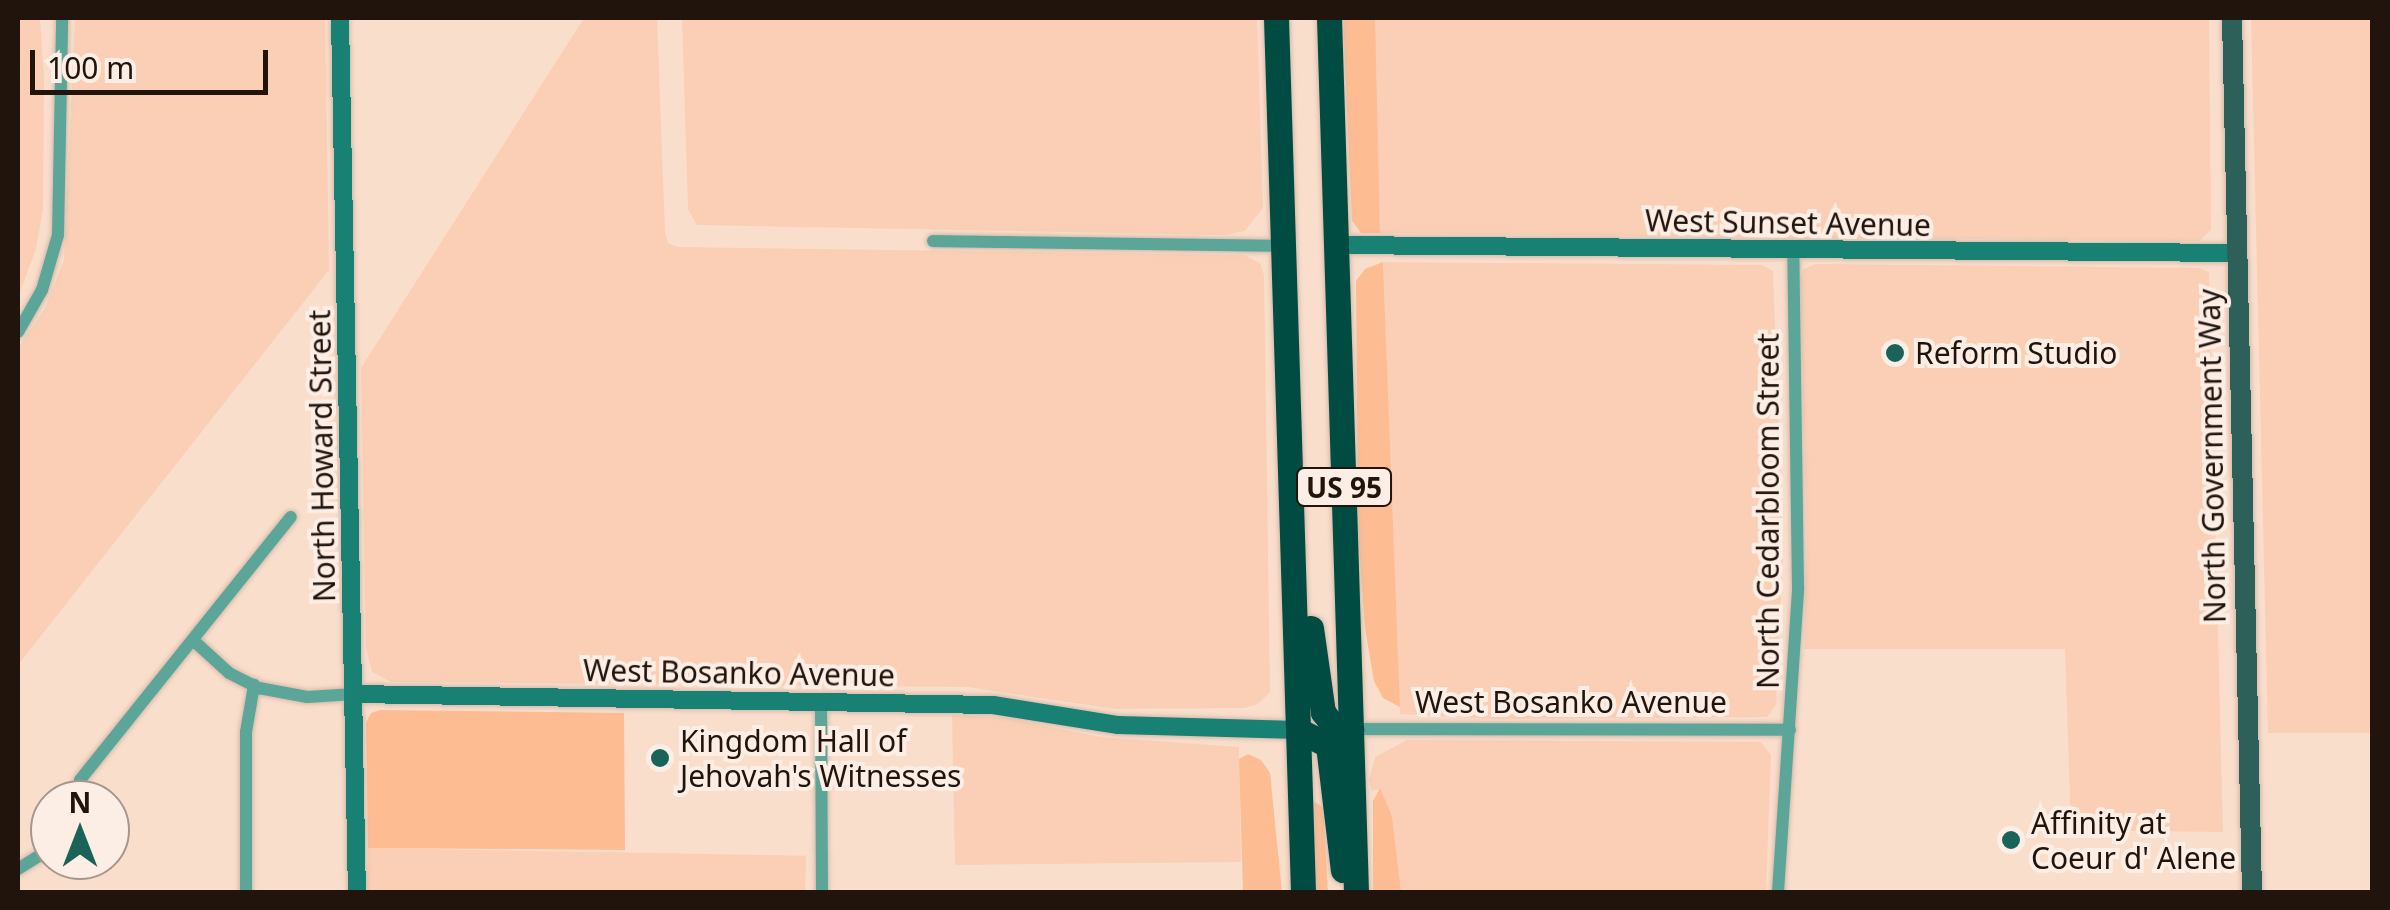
<!DOCTYPE html>
<style>
body{margin:0}
#map{position:relative;width:2390px;height:910px;overflow:hidden;background:#fadecc;font-family:"Noto Sans",sans-serif}
div>[style]{position:absolute}
.built>*{inset:0;background:#facfb5;transform-origin:0 0}
.green>*{inset:0;background:#febc92}
.roads{filter:drop-shadow(0 0 2px #d3baa9) drop-shadow(0 0 2px #d3baa9)}
.street>*{height:12px;margin:-6px;padding:0 6px;transform-origin:6px;border-radius:6px;background:#5ca599}
.secondary>*{height:18px;margin:-9px;padding:0 9px;transform-origin:9px;border-radius:9px;background:#198174}
.primary>*{height:20px;margin:-10px;padding:0 10px;transform-origin:10px;border-radius:10px;background:#2d6058}
.highway>*{height:25px;margin:-12.5px;padding:0 12.5px;transform-origin:12.5px;border-radius:12.5px;background:#004b42}
.dots>*{width:28px;height:28px;translate:-50% -50%;box-sizing:border-box;border:5px solid #fdeee5;border-radius:50%}
span{translate:-50% -50%;white-space:nowrap;text-align:center;line-height:1.15;-webkit-text-stroke:8px #fdeee5;paint-order:stroke}
.shield-label span{padding:2px 8px;background:#fdeee5;border:2px solid;border-radius:8px;-webkit-text-stroke-width:0}
.shield-label{font-size:28px;color:#20140c;font-weight:700}
.street-label{font-size:30px;color:#20140c}
.poi-label{font-size:30px;color:#20140c}
.left{translate:0 -50%;text-align:left}
.frame{position:absolute;inset:0;border:20px solid #20140c;pointer-events:none}
.north{position:absolute;left:30px;top:780px;width:100px;height:100px;box-sizing:border-box;background:#fdeee5;border:2px solid #a5978e;border-radius:50%;rotate:0deg;font-size:28px;font-weight:700;line-height:40px;text-align:center;color:#20140c}
.north::after{content:'';display:block;margin:auto;width:35px;height:45px;background:#196359;clip-path:polygon(50% 0,100% 100%,50% 72%,0 100%)}
.scale{position:absolute;left:30px;top:50px;width:238px;height:45px;box-sizing:border-box;border:5px solid #20140c;border-top:0;padding-left:12px;font-size:30px;line-height:35px;white-space:nowrap;color:#20140c;-webkit-text-stroke:8px #fdeee5;paint-order:stroke}
</style>
<div id="map">
<div class="built">
<i style="clip-path:polygon(18px 18px,40px 18px,44px 78px,43px 210px,36px 249px,18px 297px)"></i>
<i style="clip-path:polygon(75px 18px,325px 18px,329px 270px,18px 665px,18px 348px,45px 308px,64px 260px)"></i>
<i style="clip-path:polygon(584px 18px,657px 18px,665px 232px,668px 243px,677px 247px,1244px 255px,1260px 263px,1264px 275px,1270px 692px,1258px 704px,1244px 708px,1115px 709px,968px 687px,391px 682px,372px 672px,366px 648px,361px 368px)"></i>
<i style="clip-path:polygon(682px 18px,1257px 18px,1263px 208px,1245px 231px,1222px 235px,697px 225px,688px 209px)"></i>
<i style="clip-path:polygon(1374px 18px,2209px 18px,2211px 230px,2199px 241px,1380px 233px)"></i>
<i style="clip-path:polygon(2251px 18px,2372px 18px,2372px 733px,2268px 733px)"></i>
<i style="clip-path:polygon(1383px 262px,1762px 265px,1773px 271px,1783px 545px,1776px 705px,1767px 717px,1496px 719px,1400px 714px)"></i>
<i style="clip-path:polygon(1816px 264px,2199px 268px,2209px 272px,2223px 832px,2071px 830px,2065px 649px,1804px 649px,1807px 540px,1800px 278px,1804px 269px)"></i>
<i style="clip-path:polygon(952px 715px,1007px 718px,1100px 737px,1239px 747px,1241px 862px,955px 865px)"></i>
<i style="clip-path:polygon(1407px 740px,1761px 742px,1771px 755px,1766px 892px,1401px 891px,1392px 816px,1380px 789px,1372px 791px,1369px 781px,1375px 757px)"></i>
<i style="left:368px;top:848px;width:438px;height:44px;rotate:1deg"></i>
</div>
<div class="green">
<i style="clip-path:polygon(1343px 18px,1375px 18px,1380px 233px,1361px 233px,1352px 221px)"></i>
<i style="clip-path:polygon(1383px 262px,1400px 707px,1383px 698px,1374px 681px,1365px 628px,1358px 532px,1356px 281px,1365px 269px)"></i>
<i style="clip-path:polygon(380px 710px,624px 713px,625px 850px,368px 848px,366px 723px,371px 713px)"></i>
<i style="clip-path:polygon(1248px 754px,1261px 760px,1270px 773px,1282px 892px,1243px 892px,1239px 759px)"></i>
<i style="clip-path:polygon(1380px 788px,1392px 816px,1401px 891px,1417px 892px,1373px 892px,1373px 801px)"></i>
<i style="clip-path:polygon(1315px 802px,1323px 807px,1328px 892px,1311px 892px,1309px 806px)"></i>
</div>
<div class="roads">
<div class="street">
<i style="left:933px;top:241px;width:350px;rotate:0.8deg"></i>
<i style="left:18px;top:332px;width:48px;rotate:-60.3deg"></i>
<i style="left:42px;top:290px;width:57px;rotate:-73.8deg"></i>
<i style="left:58px;top:235px;width:217px;rotate:-88.9deg"></i>
<i style="left:194px;top:641px;width:47px;rotate:42.4deg"></i>
<i style="left:229px;top:673px;width:34px;rotate:27deg"></i>
<i style="left:259px;top:688px;width:49px;rotate:10.6deg"></i>
<i style="left:307px;top:697px;width:48px;rotate:-3.6deg"></i>
<i style="left:821px;top:701px;width:191px;rotate:89.7deg"></i>
<i style="left:1351px;top:729px;width:439px;rotate:0.1deg"></i>
<i style="left:77px;top:800px;width:20px;rotate:-81deg"></i>
<i style="left:80px;top:780px;width:337px;rotate:-51.3deg"></i>
<i style="left:18px;top:869px;width:38px;rotate:-32deg"></i>
<i style="left:246px;top:892px;width:160px;rotate:-90deg"></i>
<i style="left:246px;top:732px;width:48px;rotate:-80.3deg"></i>
<i style="left:1778px;top:892px;width:305px;rotate:-86.2deg"></i>
<i style="left:1798px;top:588px;width:338px;rotate:-90.8deg"></i>
</div>
<div class="secondary">
<i style="left:340px;top:18px;width:874px;rotate:88.89deg"></i>
<i style="left:1336px;top:245px;width:902px;rotate:0.51deg"></i>
<i style="left:355px;top:694px;width:638px;rotate:0.99deg"></i>
<i style="left:993px;top:705px;width:127px;rotate:9.1deg"></i>
<i style="left:1118px;top:725px;width:180px;rotate:1.6deg"></i>
</div>
<div class="primary">
<i style="left:2232px;top:18px;width:874px;rotate:88.69deg"></i>
</div>
<div class="highway">
<i style="left:1276px;top:18px;width:874px;rotate:88.23deg"></i>
<i style="left:1329px;top:18px;width:874px;rotate:88.23deg"></i>
<i style="left:1311px;top:628px;width:85px;rotate:81.9deg"></i>
<i style="left:1323px;top:712px;width:15px;rotate:53deg"></i>
<i style="left:1332px;top:724px;width:20px;rotate:15deg"></i>
<i style="left:1298px;top:730px;width:34px;rotate:27deg"></i>
<i style="left:1328px;top:745px;width:126px;rotate:83.2deg"></i>
</div>
</div>
<div class="dots">
<i style="left:1895px;top:353px;background:#196359"></i>
<i style="left:660px;top:758px;background:#196359"></i>
<i style="left:2011px;top:840px;background:#196359"></i>
</div>
<div class="shield-label">
<span style="left:1344px;top:487px">US 95</span>
</div>
<div class="street-label">
<span style="left:1788px;top:223px;rotate:1deg">West Sunset Avenue</span>
<span style="left:322px;top:456px;rotate:-91deg">North Howard Street</span>
<span style="left:2212px;top:456px;rotate:-91deg">North Government Way</span>
<span style="left:1768px;top:511px;rotate:-90deg">North Cedarbloom Street</span>
<span style="left:739px;top:673px;rotate:1deg">West Bosanko Avenue</span>
<span style="left:1571px;top:702px">West Bosanko Avenue</span>
</div>
<div class="poi-label">
<span class="left" style="left:1915px;top:353px">Reform Studio</span>
<span class="left" style="left:680px;top:758px">Kingdom Hall of<br>Jehovah's Witnesses</span>
<span class="left" style="left:2031px;top:840px">Affinity at<br>Coeur d' Alene</span>
</div>
<div class="frame"></div>
<div class="north">N</div>
<div class="scale">100 m</div>
</div>
